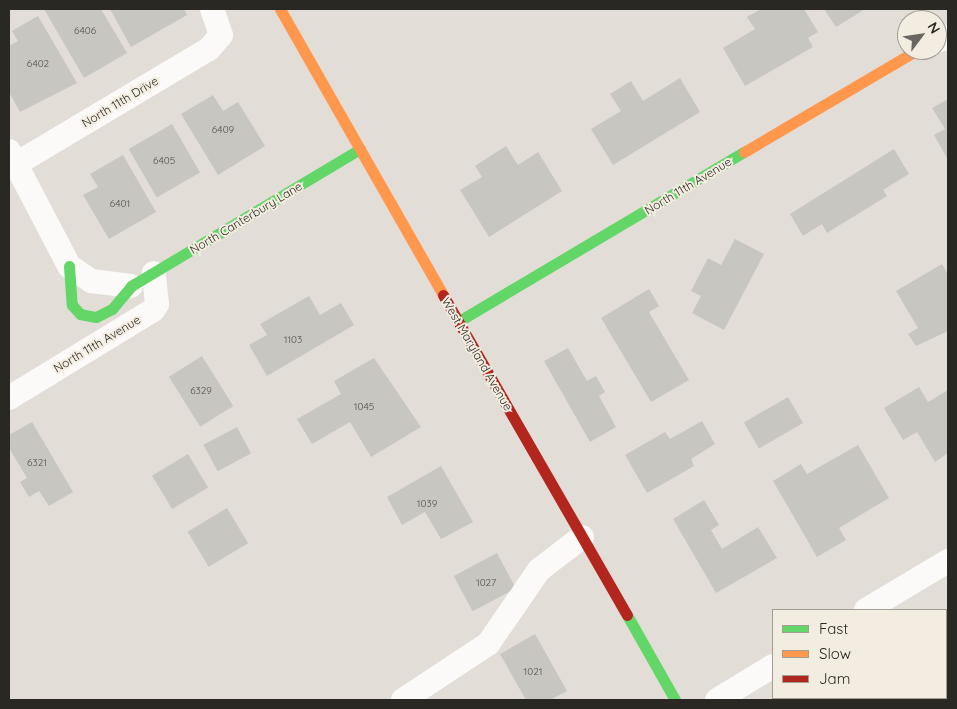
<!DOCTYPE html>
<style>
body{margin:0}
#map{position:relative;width:957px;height:709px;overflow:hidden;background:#e2ddd7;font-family:Quicksand,sans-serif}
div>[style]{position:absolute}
.building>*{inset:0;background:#c8c6c1;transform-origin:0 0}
.street>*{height:24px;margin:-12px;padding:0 12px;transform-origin:12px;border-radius:12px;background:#fbfaf9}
.fast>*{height:11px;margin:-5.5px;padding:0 5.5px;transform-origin:5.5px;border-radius:5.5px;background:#63d668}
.slow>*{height:11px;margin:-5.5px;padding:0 5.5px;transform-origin:5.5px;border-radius:5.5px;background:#ff974d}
.jam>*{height:11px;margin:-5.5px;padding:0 5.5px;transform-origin:5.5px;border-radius:5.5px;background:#b3261e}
span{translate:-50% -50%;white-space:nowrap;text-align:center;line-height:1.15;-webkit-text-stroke:4px #f3ece0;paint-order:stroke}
.number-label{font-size:10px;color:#52504b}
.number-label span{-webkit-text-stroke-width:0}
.street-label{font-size:12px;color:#2a2823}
.frame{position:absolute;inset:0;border:10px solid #2a2823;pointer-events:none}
.legend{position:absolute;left:772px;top:609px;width:175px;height:90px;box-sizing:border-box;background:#f3ece0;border:1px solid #a39e94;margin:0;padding:6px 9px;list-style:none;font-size:15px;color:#2a2823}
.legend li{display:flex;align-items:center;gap:10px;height:25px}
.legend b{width:25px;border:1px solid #a39e94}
.north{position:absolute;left:897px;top:10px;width:50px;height:50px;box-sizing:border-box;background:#f3ece0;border:1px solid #a39e94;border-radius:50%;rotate:59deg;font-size:14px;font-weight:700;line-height:20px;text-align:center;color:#2a2823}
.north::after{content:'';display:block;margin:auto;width:18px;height:22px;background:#6a6762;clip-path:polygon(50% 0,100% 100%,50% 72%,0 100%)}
</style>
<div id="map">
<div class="building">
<i style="clip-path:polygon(44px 9px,101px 9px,127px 53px,84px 78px)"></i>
<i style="clip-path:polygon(110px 9px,184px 9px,187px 15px,131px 47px)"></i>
<i style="clip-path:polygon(761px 9px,804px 9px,818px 32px,808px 38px,813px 47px,745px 86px,723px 48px,755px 29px,747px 17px)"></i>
<i style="clip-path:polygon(824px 9px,865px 9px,836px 27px)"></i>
<i style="clip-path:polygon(38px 16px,77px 83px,20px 112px,9px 92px,9px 46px,18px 41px,12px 31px)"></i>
<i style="clip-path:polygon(680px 78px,700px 112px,613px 165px,591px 129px,621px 111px,610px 94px,631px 81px,643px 101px)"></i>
<i style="clip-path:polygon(213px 95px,223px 111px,238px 102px,265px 146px,218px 175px,181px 114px)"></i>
<i style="clip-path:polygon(948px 99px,948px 160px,934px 135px,945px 129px,932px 108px)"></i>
<i style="left:172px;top:124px;width:56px;height:50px;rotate:60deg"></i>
<i style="clip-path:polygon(506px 146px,518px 165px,538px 152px,562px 191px,489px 237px,460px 190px,482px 177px,475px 166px)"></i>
<i style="clip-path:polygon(894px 149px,909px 174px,883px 190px,887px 196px,827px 233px,822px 224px,803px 236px,790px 214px)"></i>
<i style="clip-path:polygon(123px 155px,156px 212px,109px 239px,83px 195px,98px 187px,90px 174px)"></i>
<i style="clip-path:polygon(735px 239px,764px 254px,724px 330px,692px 313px,701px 296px,691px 291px,708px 258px,721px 265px)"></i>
<i style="clip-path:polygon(942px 264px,948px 274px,948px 331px,916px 346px,908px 334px,918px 328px,896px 291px)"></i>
<i style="clip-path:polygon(649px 289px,659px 306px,649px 312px,689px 380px,651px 402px,601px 318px)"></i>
<i style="clip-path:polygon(309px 296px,320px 315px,341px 303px,354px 325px,267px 376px,249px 345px,267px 335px,260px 324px)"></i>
<i style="clip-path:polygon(568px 348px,587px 381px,596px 376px,605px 392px,599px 396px,616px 427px,590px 442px,544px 361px)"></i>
<i style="left:202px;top:356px;width:59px;height:39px;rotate:58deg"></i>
<i style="clip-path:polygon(374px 358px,421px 427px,371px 457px,350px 422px,312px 444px,297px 419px,341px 394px,334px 381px)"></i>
<i style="clip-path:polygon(919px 387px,928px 402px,948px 390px,948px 453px,935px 462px,917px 432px,903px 440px,884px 408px)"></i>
<i style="left:788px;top:397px;width:30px;height:51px;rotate:60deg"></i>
<i style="clip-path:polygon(702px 421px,715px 444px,691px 459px,694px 466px,647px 493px,625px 455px,665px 432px,670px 439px)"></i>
<i style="clip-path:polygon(32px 422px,73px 492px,49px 506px,39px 491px,29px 497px,20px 482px,27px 478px,9px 448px,9px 435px)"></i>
<i style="left:237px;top:427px;width:30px;height:38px;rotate:62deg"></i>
<i style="clip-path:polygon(858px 445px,889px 498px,839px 528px,846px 540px,817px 557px,773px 481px,801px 464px,807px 474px)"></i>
<i style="left:188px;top:454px;width:39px;height:42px;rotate:59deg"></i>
<i style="clip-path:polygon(441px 466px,473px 522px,441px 539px,425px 512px,402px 525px,387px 497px)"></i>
<i style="clip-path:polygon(704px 500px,719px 525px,711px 530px,722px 549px,758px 527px,777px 558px,716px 593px,673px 519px)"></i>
<i style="left:227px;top:508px;width:41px;height:46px;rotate:59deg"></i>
<i style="left:497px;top:553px;width:40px;height:49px;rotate:62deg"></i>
<i style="clip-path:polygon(535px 634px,567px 691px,550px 700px,526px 700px,500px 654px)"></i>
<i style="clip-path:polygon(948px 663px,948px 700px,899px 700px,946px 698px)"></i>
</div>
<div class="street">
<i style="left:937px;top:41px;width:12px;rotate:-20deg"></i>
<i style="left:9px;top:151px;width:130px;rotate:62.4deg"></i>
<i style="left:69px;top:266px;width:27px;rotate:34deg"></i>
<i style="left:91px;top:281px;width:40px;rotate:7.1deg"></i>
<i style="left:16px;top:164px;width:225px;rotate:-30.8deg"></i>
<i style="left:209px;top:49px;width:18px;rotate:-49deg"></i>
<i style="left:221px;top:35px;width:28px;rotate:-109deg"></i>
<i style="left:9px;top:398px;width:169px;rotate:-31.4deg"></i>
<i style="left:153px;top:310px;width:7px;rotate:-56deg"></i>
<i style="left:157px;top:304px;width:31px;rotate:-96deg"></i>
<i style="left:866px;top:610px;width:96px;rotate:-30.9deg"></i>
<i style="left:403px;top:700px;width:102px;rotate:-33.4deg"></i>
<i style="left:488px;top:644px;width:90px;rotate:-55.4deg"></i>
<i style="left:539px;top:570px;width:54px;rotate:-37.5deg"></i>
<i style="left:717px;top:700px;width:66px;rotate:-31.3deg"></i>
</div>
<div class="fast">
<i style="left:69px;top:266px;width:39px;rotate:86deg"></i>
<i style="left:72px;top:305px;width:12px;rotate:48deg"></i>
<i style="left:80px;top:314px;width:16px;rotate:11deg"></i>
<i style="left:96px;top:317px;width:18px;rotate:-27deg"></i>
<i style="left:112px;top:309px;width:30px;rotate:-50deg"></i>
<i style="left:131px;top:286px;width:267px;rotate:-30.9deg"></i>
<i style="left:459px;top:321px;width:331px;rotate:-30.7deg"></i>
<i style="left:627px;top:615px;width:98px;rotate:60.5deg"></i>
</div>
<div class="slow">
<i style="left:280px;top:9px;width:329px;rotate:60.3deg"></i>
<i style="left:744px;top:152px;width:201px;rotate:-30.5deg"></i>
</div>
<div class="jam">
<i style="left:443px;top:295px;width:369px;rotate:60.1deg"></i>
</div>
<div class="number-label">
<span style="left:85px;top:31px">6406</span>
<span style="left:38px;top:64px">6402</span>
<span style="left:223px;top:130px">6409</span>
<span style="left:164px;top:161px">6405</span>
<span style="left:120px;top:204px">6401</span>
<span style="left:293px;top:340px">1103</span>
<span style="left:201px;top:391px">6329</span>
<span style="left:364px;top:407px">1045</span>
<span style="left:37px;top:463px">6321</span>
<span style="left:427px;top:504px">1039</span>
<span style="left:486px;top:583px">1027</span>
<span style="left:533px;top:672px">1021</span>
</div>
<div class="street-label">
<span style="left:120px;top:102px;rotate:-31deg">North 11th Drive</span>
<span style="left:688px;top:186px;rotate:-31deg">North 11th Avenue</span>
<span style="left:246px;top:218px;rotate:-31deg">North Canterbury Lane</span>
<span style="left:97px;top:344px;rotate:-31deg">North 11th Avenue</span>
<span style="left:477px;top:354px;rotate:60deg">West Maryland Avenue</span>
</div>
<div class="frame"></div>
<ul class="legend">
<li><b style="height:6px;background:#63d668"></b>Fast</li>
<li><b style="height:6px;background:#ff974d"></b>Slow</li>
<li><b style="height:6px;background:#b3261e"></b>Jam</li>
</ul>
<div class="north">N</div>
</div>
